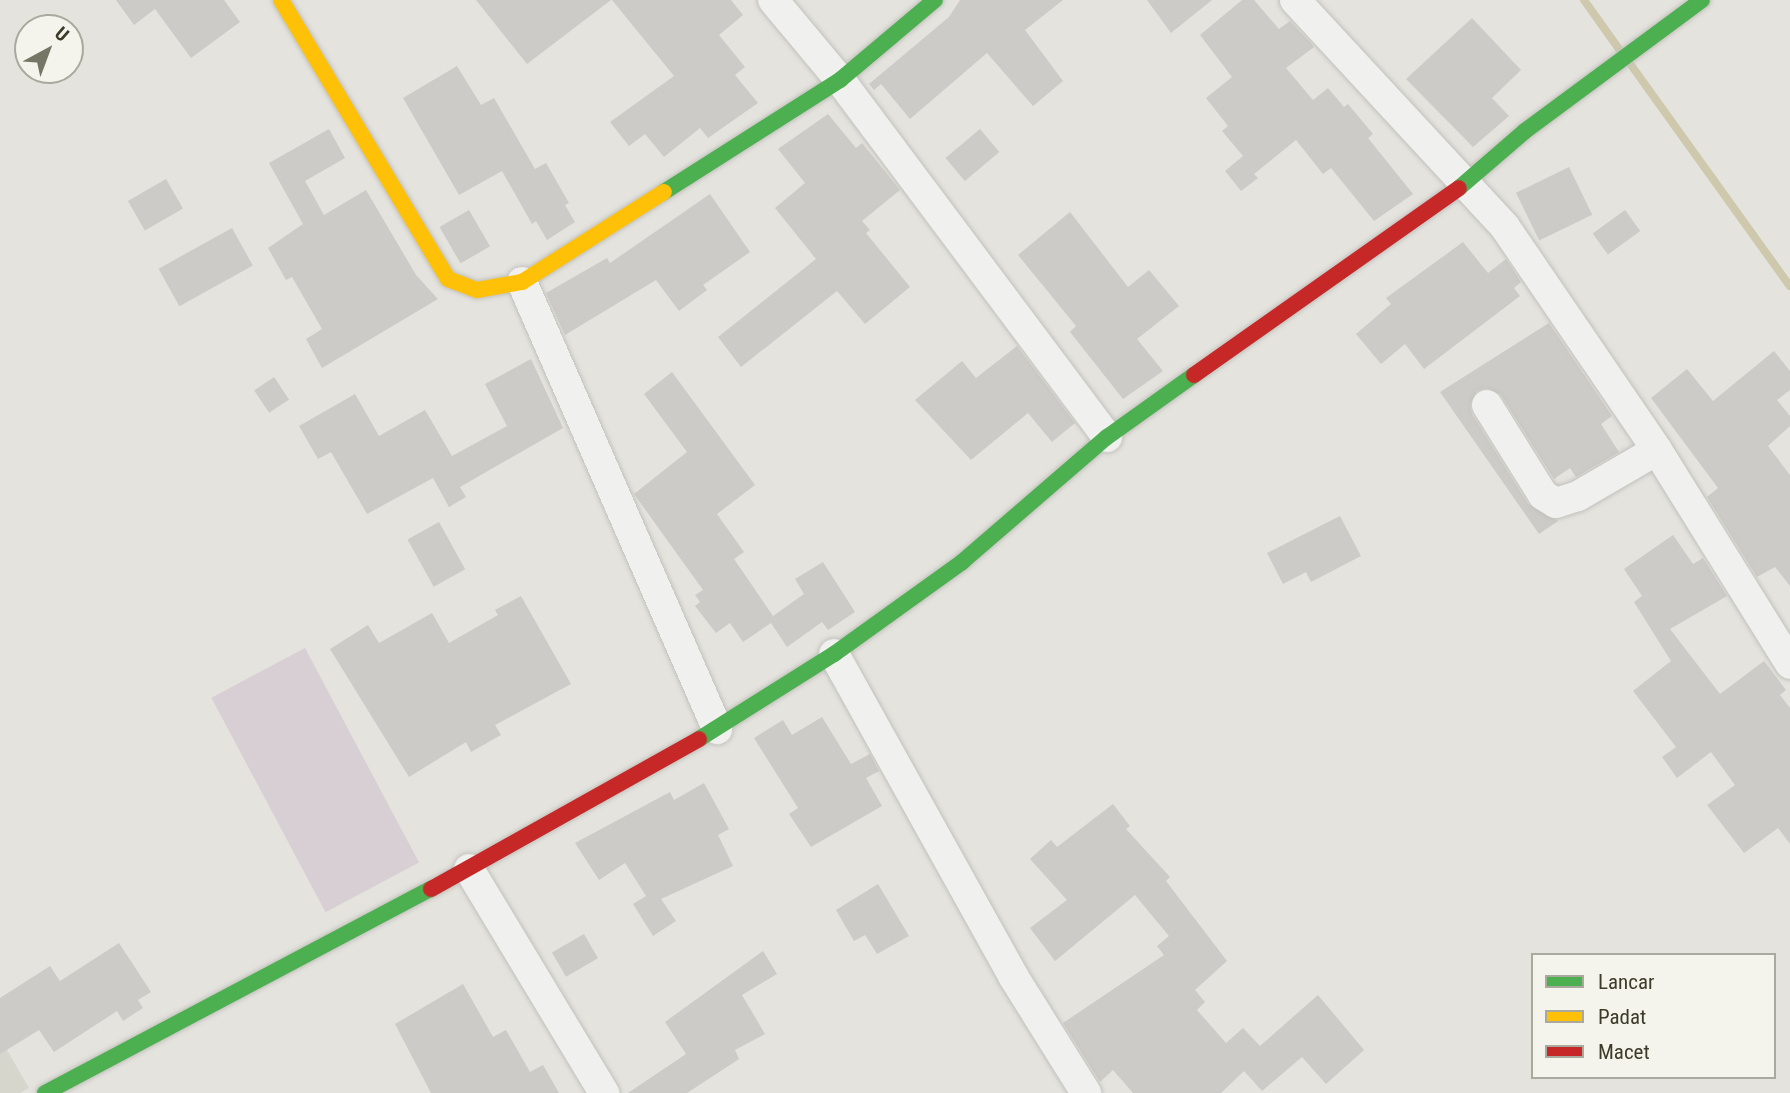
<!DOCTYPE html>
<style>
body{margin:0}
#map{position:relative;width:1790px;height:1093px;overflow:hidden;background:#e4e3de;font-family:"Roboto Condensed",sans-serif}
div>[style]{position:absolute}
.built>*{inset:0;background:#d7d6cd}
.green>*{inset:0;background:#d8cfd5;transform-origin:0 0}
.stream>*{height:8px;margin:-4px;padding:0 4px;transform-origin:4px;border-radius:4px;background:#cec9ad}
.building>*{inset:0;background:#cccbc7;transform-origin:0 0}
.roads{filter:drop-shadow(0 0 2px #c2c1bc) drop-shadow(0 0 2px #c2c1bc)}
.street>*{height:30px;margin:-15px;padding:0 15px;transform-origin:15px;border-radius:15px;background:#f0f0ee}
.fast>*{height:16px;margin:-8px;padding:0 8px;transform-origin:8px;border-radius:8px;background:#4caf50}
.slow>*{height:16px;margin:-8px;padding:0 8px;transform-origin:8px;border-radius:8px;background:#ffc107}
.jam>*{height:16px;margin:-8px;padding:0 8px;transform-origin:8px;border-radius:8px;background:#c62828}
span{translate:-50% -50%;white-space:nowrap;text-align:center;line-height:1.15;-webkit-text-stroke:7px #f4f3ec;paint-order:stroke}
.legend{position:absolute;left:1531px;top:953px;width:245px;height:126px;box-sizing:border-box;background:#f4f3ec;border:2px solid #aaa99d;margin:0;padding:9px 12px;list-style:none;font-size:21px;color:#3b3b27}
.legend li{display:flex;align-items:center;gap:14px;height:35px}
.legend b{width:35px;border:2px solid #aaa99d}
.north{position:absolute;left:14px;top:14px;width:70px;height:70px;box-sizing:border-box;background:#f4f3ec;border:2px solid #aaa99d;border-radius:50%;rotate:41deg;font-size:19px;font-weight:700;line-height:28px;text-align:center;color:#3b3b27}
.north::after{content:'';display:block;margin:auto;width:24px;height:32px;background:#767667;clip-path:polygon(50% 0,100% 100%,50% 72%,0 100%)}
</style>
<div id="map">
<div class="built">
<i style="clip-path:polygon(0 1038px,29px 1088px,20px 1093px,0 1093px)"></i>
</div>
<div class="green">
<i style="left:305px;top:648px;width:243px;height:106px;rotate:62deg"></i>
</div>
<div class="stream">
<i style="left:1584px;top:0;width:60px;rotate:54.5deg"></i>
<i style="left:1631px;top:65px;width:272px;rotate:54.3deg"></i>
</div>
<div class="building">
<i style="clip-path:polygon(116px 0,224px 0,240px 22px,191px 58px,155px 9px,134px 25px)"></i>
<i style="clip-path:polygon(476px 0,611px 0,527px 64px)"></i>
<i style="clip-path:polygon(612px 0,731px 0,743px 15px,719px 35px,745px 67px,735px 75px,758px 103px,708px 138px,700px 128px,664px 157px,645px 134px,629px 146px,610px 122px,674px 76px)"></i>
<i style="clip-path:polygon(960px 0,1063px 0,1025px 30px,1063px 81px,1033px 106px,987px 53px,910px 119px,881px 84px,874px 90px,869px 84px,949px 17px)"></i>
<i style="clip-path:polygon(1147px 0,1212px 0,1171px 33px)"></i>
<i style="clip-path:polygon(1242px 0,1254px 0,1279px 29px,1290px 21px,1311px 43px,1314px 47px,1286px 68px,1313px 100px,1328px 88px,1344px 107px,1348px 104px,1373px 134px,1368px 138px,1413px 194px,1374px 221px,1331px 168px,1323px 174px,1296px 140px,1254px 174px,1258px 178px,1241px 191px,1225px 171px,1243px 156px,1222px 131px,1228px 126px,1206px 98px,1232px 77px,1200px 35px)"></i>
<i style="clip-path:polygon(1472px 18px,1521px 70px,1492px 98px,1509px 116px,1473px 147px,1406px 79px)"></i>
<i style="clip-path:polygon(457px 66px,481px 105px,494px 98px,535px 169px,546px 163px,569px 203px,565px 205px,575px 222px,547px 240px,536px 221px,532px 224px,502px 171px,459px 195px,403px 98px)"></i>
<i style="clip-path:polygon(828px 114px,856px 148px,862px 143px,900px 190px,862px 221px,870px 230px,866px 233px,910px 287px,865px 324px,837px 291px,741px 367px,718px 337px,816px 259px,775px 208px,805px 183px,778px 149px)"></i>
<i style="clip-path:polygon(329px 129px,345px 158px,305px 181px,324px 215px,366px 190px,416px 275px,438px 299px,322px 368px,306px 339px,322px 329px,292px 277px,286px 280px,268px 248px,303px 224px,269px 163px)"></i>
<i style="left:980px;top:129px;width:30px;height:45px;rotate:50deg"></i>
<i style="left:1569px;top:167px;width:53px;height:59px;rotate:64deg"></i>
<i style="left:166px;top:179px;width:34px;height:44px;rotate:60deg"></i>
<i style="clip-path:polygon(710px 194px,750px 252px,703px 285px,707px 290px,679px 311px,656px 280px,565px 335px,546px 293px,607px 258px,610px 263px)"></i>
<i style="left:469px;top:210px;width:42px;height:34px;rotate:60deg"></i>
<i style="left:1625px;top:210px;width:26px;height:40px;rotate:54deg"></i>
<i style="clip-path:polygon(1070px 212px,1128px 287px,1149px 270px,1179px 306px,1137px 339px,1163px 371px,1123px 399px,1070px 332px,1076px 326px,1018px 255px)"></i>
<i style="left:232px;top:228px;width:43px;height:84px;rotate:61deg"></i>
<i style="clip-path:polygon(1463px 242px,1488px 273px,1506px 259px,1521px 282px,1514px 288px,1520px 296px,1424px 369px,1405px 344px,1381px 364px,1356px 334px,1391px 304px,1386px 298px)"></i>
<i style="clip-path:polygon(1549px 323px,1612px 416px,1601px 424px,1619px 452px,1576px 477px,1570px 468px,1554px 479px,1501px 395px,1487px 388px,1477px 391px,1470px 405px,1472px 414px,1528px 504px,1558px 521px,1539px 534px,1440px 392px)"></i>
<i style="clip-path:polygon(1017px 346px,1075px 423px,1052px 442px,1028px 413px,971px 460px,915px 400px,962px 361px,976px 378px)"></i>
<i style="clip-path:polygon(1774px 351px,1790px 371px,1790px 390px,1777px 400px,1790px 416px,1790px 426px,1768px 446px,1790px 475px,1790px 586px,1775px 567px,1757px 577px,1707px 497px,1718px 488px,1651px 398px,1687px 369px,1713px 401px)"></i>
<i style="clip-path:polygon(531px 359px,563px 428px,460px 487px,466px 497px,449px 507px,433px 478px,367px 514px,331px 452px,318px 459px,299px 426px,355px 394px,379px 436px,425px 410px,452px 456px,507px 426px,485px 384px)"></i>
<i style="clip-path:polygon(672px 372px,755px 485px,717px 514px,744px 552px,734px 559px,773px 616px,804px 594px,795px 579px,823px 562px,855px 612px,828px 630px,822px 622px,787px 647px,771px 623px,743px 642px,730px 623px,716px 633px,695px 606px,700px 602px,695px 595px,703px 590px,634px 494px,687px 452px,644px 394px)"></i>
<i style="left:274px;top:377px;width:27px;height:24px;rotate:56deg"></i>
<i style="clip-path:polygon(1340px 516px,1361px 556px,1311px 582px,1306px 572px,1283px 584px,1267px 553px)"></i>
<i style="left:439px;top:522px;width:54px;height:36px;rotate:61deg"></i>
<i style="clip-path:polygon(1673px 535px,1693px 564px,1703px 558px,1727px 596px,1670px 629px,1720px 694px,1764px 661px,1786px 690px,1780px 695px,1790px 708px,1790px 844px,1778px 828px,1744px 853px,1707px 805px,1735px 785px,1711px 752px,1677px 778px,1662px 757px,1676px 747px,1633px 691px,1671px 661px,1634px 602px,1642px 596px,1624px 569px)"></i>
<i style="clip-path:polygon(521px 596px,571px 684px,495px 725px,501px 735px,471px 752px,466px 742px,409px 777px,330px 649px,368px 625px,379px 643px,432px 613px,449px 643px,498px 615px,495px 610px)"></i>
<i style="clip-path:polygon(822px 717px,851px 764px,870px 754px,879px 771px,866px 778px,882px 806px,811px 847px,789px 814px,798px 808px,754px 738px,783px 720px,792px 735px)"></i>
<i style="clip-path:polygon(704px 783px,729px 829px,718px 835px,733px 866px,661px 899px,676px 921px,653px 936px,633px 904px,646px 896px,625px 863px,599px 880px,575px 843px,670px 792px,674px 800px)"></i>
<i style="clip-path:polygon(1113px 804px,1130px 826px,1126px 829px,1170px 877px,1166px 881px,1227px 961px,1195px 990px,1205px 1002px,1197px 1010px,1226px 1043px,1243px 1028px,1260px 1046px,1318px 995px,1364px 1050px,1326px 1084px,1302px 1057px,1262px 1091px,1244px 1071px,1221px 1093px,1133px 1093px,1113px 1070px,1100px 1082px,1063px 1023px,1164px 955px,1157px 946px,1169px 936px,1135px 895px,1055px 961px,1030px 928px,1067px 900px,1030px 859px,1051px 840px,1057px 847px)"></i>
<i style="clip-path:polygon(878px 884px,909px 936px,877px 954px,865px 935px,854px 941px,836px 910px)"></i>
<i style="left:584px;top:934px;width:28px;height:37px;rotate:60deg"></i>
<i style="clip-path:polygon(119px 943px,151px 992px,138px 1000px,143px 1008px,123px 1021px,117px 1011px,54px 1052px,39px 1030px,0 1054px,0 998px,50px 966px,60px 981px)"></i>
<i style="clip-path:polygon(763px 951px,777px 974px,742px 995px,765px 1034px,735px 1050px,739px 1059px,687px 1093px,628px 1093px,686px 1054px,665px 1022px)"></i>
<i style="clip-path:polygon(463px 984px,493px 1037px,506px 1030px,530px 1072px,543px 1065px,559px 1093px,431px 1093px,395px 1024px)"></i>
</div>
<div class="roads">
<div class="street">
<i style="left:773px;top:0;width:104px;rotate:50.1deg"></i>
<i style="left:840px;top:80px;width:446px;rotate:53.2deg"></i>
<i style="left:1295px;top:0;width:309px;rotate:47.2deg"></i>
<i style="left:1505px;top:227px;width:270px;rotate:55.7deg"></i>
<i style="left:1657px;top:450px;width:252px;rotate:58.1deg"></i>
<i style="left:522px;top:282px;width:488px;rotate:66.4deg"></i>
<i style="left:1487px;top:405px;width:106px;rotate:58.1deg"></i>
<i style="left:1543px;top:495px;width:15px;rotate:32deg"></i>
<i style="left:1556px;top:503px;width:23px;rotate:-18deg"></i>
<i style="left:1578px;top:496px;width:91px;rotate:-30.2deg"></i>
<i style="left:834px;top:654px;width:368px;rotate:60.9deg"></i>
<i style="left:1013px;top:976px;width:138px;rotate:58deg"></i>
<i style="left:469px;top:869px;width:262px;rotate:58.9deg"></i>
</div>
<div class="fast">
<i style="left:1459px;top:188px;width:87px;rotate:-40.8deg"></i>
<i style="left:1525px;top:131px;width:220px;rotate:-36.5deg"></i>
<i style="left:664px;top:192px;width:209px;rotate:-32.5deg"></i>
<i style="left:840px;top:80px;width:124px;rotate:-40.1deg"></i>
<i style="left:699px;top:739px;width:160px;rotate:-32.2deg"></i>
<i style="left:834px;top:654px;width:158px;rotate:-35.7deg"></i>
<i style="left:962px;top:562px;width:191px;rotate:-40.8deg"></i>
<i style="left:1107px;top:437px;width:107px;rotate:-35.5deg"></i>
<i style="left:45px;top:1093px;width:437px;rotate:-27.9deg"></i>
</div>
<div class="slow">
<i style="left:281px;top:0;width:325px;rotate:59.1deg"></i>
<i style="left:448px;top:279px;width:31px;rotate:21deg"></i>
<i style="left:477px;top:290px;width:46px;rotate:-10.1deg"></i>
<i style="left:522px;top:282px;width:168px;rotate:-32.4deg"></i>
</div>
<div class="jam">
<i style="left:1194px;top:375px;width:324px;rotate:-35.2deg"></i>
<i style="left:431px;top:889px;width:307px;rotate:-29.2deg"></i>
</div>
</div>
<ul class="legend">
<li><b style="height:9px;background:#4caf50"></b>Lancar</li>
<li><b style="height:9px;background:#ffc107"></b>Padat</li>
<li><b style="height:9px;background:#c62828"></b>Macet</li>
</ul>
<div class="north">U</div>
</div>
